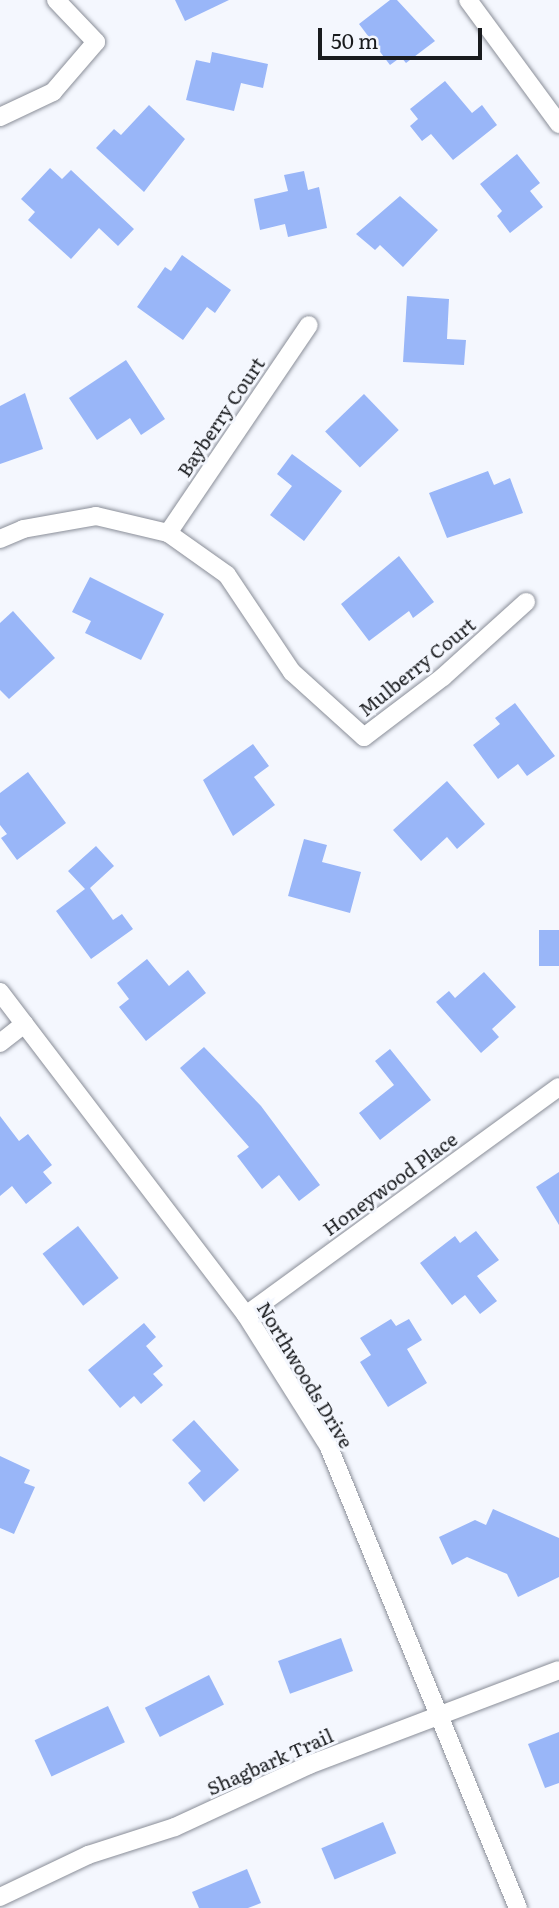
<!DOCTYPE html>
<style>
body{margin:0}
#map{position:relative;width:559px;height:1908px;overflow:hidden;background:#f4f7fe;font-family:Literata,serif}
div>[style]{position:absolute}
.building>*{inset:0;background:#99b6f8;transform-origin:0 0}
.roads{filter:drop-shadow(0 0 2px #8a8e98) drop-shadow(0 0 2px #8a8e98)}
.street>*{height:18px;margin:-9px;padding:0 9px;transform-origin:9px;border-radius:9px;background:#fff}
span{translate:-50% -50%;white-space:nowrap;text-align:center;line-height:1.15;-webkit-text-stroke:6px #f4f7fe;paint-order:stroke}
.street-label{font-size:19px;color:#191b1e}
.scale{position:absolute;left:318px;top:28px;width:164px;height:32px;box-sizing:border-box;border:4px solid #191b1e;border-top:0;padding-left:9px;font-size:21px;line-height:24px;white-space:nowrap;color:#191b1e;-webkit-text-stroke:5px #f4f7fe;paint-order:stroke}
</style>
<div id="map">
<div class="building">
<i style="clip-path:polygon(175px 0,229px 0,185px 21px)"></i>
<i style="clip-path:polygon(390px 0,397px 0,435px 41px,406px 63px,401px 57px,390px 65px,359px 24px)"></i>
<i style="clip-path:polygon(212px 52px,268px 64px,263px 88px,241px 83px,234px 111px,186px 100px,196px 60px,210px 63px)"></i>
<i style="clip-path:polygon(445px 81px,472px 113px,482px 105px,497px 125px,453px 160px,431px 134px,422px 141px,410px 126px,418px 119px,410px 109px)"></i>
<i style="clip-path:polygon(149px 105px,185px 139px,144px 192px,96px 148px,114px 129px,121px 135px)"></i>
<i style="clip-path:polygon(517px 154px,540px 183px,530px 191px,543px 207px,510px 233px,497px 216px,502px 211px,480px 184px)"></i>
<i style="clip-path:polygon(50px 168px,62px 179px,71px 170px,134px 229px,118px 246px,99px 228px,71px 259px,28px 220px,35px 212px,21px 199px)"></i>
<i style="clip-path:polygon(304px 171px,308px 190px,319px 187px,327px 228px,288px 237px,285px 224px,260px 230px,254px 199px,288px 191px,284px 175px)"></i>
<i style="clip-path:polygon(400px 196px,438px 230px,403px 267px,380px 245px,375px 250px,356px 234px)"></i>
<i style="clip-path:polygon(182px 255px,231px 290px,215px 313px,207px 307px,183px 340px,137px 307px,165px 267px,171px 271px)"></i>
<i style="clip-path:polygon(407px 296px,449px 299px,447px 339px,466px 340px,464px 365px,403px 362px)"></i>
<i style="clip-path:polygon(126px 360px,165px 419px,141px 435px,130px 418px,97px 440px,69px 398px)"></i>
<i style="clip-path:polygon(25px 393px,43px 449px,0 464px,0 406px)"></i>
<i style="left:364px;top:394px;width:50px;height:54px;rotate:46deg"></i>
<i style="clip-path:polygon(292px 454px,342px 491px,304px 541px,270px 515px,292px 486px,277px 474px)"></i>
<i style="clip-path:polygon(488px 471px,494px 485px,510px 478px,523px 513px,447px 538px,429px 493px)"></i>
<i style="clip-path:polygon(399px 556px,434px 602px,413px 618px,409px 611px,369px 641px,341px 604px)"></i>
<i style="clip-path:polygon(90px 577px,164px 614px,141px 660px,85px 633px,91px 621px,72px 612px)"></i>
<i style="clip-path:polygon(13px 611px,55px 658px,9px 699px,0 690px,0 623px)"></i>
<i style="clip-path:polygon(515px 703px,555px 756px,527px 776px,518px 764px,498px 779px,473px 745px,500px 724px,495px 718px)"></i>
<i style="clip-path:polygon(253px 744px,269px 766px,254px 777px,275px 805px,233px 836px,203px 780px)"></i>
<i style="clip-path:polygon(28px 772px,66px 823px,17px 860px,1px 838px,7px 834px,0 825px,0 793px)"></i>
<i style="clip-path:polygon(447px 781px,485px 824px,457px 849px,447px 837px,421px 861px,393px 830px)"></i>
<i style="clip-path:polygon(304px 839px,327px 845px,322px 862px,361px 872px,350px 913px,288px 896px)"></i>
<i style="clip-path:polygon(96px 846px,114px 866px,90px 888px,113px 920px,122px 914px,133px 929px,91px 959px,56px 911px,85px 889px,68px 871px)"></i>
<i style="left:559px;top:930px;width:36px;height:20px;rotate:90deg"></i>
<i style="clip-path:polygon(147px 959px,169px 986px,188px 970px,206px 993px,146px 1041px,119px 1007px,129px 999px,117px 983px)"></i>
<i style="clip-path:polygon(484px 972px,516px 1007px,492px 1029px,499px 1037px,481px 1053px,436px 1002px,449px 991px,455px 998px)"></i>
<i style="clip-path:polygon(204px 1047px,261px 1106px,320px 1185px,299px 1201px,279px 1175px,262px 1189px,237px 1156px,249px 1147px,180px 1068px)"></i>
<i style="clip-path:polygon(390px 1049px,431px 1100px,380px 1140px,359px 1113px,394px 1085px,375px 1061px)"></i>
<i style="clip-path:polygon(0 1116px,19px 1141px,28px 1134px,52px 1165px,43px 1172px,52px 1183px,26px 1204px,12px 1186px,0 1196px)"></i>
<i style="clip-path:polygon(559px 1172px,559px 1225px,536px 1187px)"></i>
<i style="left:78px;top:1226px;width:66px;height:45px;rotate:52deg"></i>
<i style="clip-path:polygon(476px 1231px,499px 1260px,477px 1276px,497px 1301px,480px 1314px,465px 1295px,452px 1305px,420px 1263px,455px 1236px,460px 1243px)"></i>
<i style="clip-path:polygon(391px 1319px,396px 1326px,409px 1319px,422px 1340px,407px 1349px,427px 1383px,388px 1407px,360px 1362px,371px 1355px,360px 1338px)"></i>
<i style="clip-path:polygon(144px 1323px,156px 1337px,146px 1346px,163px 1366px,153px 1374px,163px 1385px,141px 1404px,134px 1396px,120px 1408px,88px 1370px)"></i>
<i style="clip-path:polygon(194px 1420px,239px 1470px,204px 1502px,188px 1483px,201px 1471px,172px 1440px)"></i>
<i style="clip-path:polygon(0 1456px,30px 1470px,24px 1483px,35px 1487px,14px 1534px,0 1528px)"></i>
<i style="clip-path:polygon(493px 1509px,559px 1538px,559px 1577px,518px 1597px,507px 1574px,467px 1557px,452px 1565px,439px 1537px,475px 1520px,486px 1525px)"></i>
<i style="left:341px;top:1638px;width:35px;height:67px;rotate:70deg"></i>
<i style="left:209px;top:1675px;width:33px;height:72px;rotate:63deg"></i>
<i style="left:108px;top:1706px;width:40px;height:81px;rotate:65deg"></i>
<i style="clip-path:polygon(559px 1732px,559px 1783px,545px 1788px,528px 1744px)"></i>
<i style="left:383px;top:1822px;width:34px;height:67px;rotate:67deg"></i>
<i style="clip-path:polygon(247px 1869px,261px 1903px,248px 1908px,199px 1908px,192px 1892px)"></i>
</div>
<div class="roads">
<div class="street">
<i style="left:468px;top:0;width:154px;rotate:53.7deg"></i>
<i style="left:0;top:117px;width:59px;rotate:-25.3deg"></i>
<i style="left:53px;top:92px;width:66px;rotate:-49.3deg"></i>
<i style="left:96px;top:42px;width:58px;rotate:-133.6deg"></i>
<i style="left:168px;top:533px;width:251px;rotate:-55.9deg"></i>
<i style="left:0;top:539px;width:25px;rotate:-23deg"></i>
<i style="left:23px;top:529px;width:74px;rotate:-10.1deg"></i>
<i style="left:96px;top:516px;width:74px;rotate:13.3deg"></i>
<i style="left:168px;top:533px;width:72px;rotate:35.4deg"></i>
<i style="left:227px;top:575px;width:117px;rotate:56.2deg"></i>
<i style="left:292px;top:672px;width:97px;rotate:42.1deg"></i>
<i style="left:364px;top:737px;width:99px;rotate:-37.2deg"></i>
<i style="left:443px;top:677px;width:112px;rotate:-42.1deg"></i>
<i style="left:0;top:992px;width:406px;rotate:52.7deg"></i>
<i style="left:246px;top:1315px;width:154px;rotate:57.8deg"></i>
<i style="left:328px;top:1445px;width:500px;rotate:67.69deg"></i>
<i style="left:0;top:1043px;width:31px;rotate:-38deg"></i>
<i style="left:246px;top:1315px;width:387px;rotate:-36.1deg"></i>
<i style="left:0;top:1897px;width:98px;rotate:-25.5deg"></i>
<i style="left:88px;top:1855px;width:91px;rotate:-17.8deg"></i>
<i style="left:175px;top:1827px;width:148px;rotate:-24.8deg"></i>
<i style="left:309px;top:1765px;width:267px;rotate:-20.8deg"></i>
</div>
</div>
<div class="street-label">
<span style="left:221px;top:417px;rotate:-56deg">Bayberry Court</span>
<span style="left:417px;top:667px;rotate:-39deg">Mulberry Court</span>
<span style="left:390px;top:1184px;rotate:-36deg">Honeywood Place</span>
<span style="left:305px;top:1375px;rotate:59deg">Northwoods Drive</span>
<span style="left:270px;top:1762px;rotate:-24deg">Shagbark Trail</span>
</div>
<div class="scale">50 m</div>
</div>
